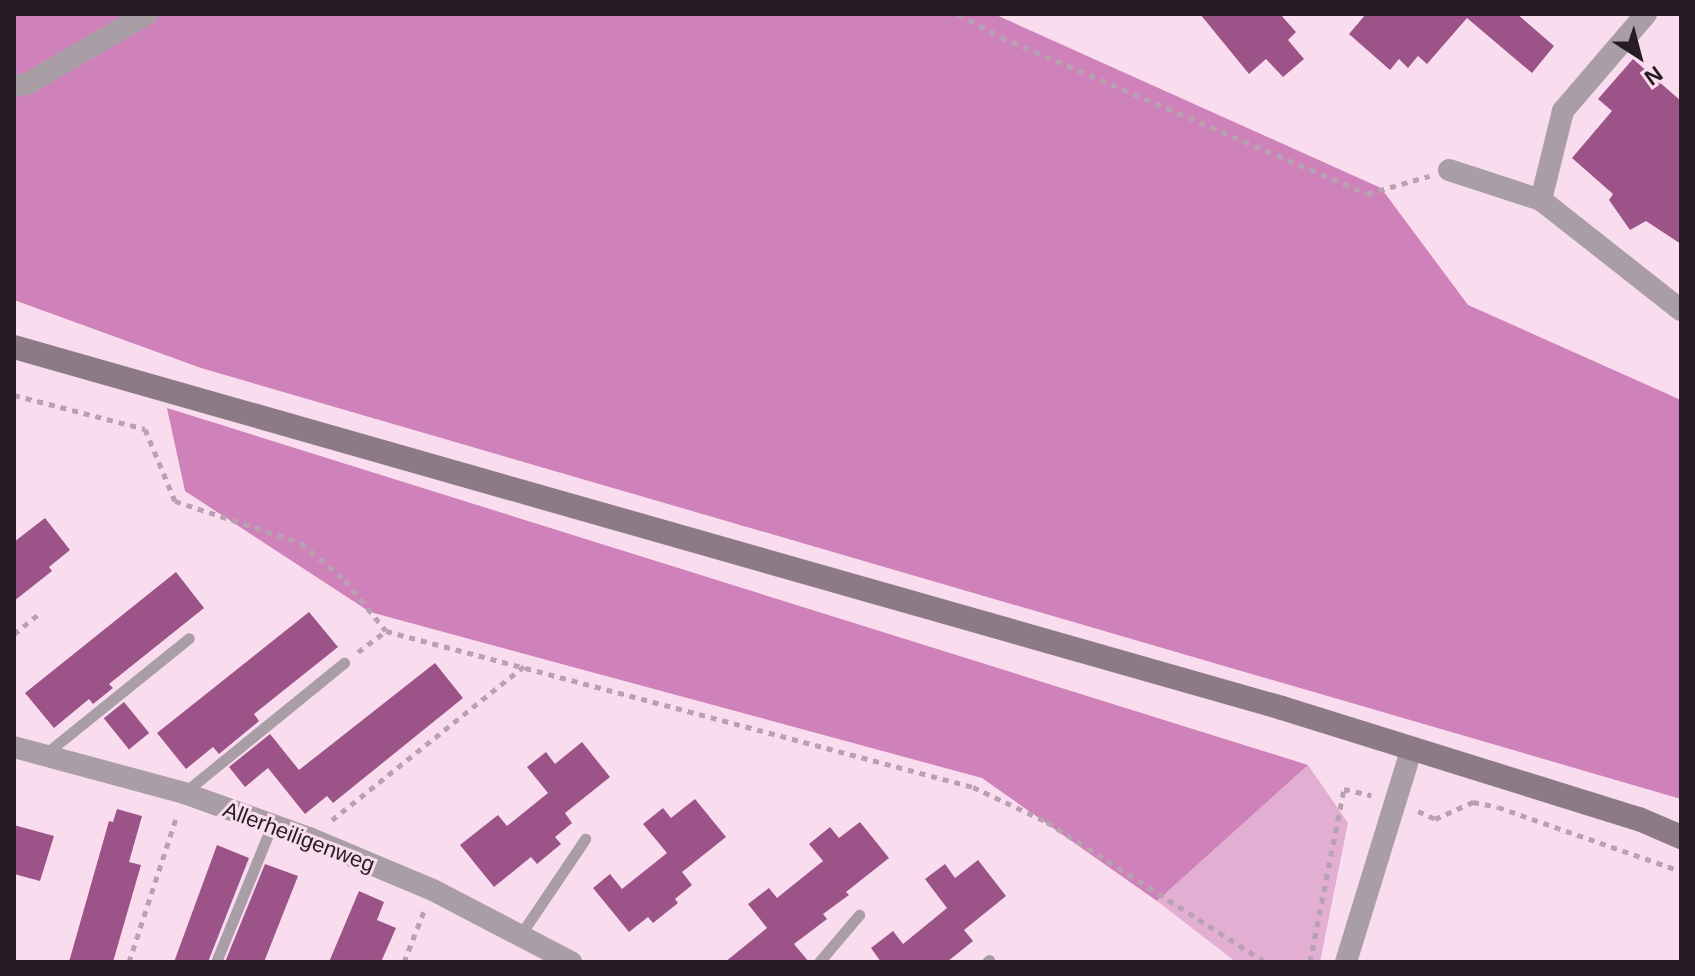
<!DOCTYPE html>
<style>
body{margin:0}
#map{position:relative;width:1695px;height:976px;overflow:hidden;background:#f9ddef;font-family:Arial,sans-serif}
div>[style]{position:absolute}
.green>*{inset:0;background:#e2aed1}
.forest>*{inset:0;background:#cf82b9}
.building>*{inset:0;background:#9c5488;transform-origin:0 0}
.path>*{height:5px;margin-top:-2.5px;transform-origin:0;background:repeating-linear-gradient(90deg,#b8a1b0 0 6px,transparent 0 12px)}
.lane>*{height:11px;margin:-5.5px;padding:0 5.5px;transform-origin:5.5px;border-radius:5.5px;background:#aa9ea6}
.street>*{height:22px;margin:-11px;padding:0 11px;transform-origin:11px;border-radius:11px;background:#aa9ea6}
.secondary>*{height:24px;margin:-12px;padding:0 12px;transform-origin:12px;border-radius:12px;background:#8c7b87}
span{translate:-50% -50%;white-space:nowrap;text-align:center;line-height:1.15;-webkit-text-stroke:6px #f9ddef;paint-order:stroke}
.street-label{font-size:22px;color:#261c23}
.frame{position:absolute;inset:0;border:16px solid #261c23;pointer-events:none}
.north{position:absolute;left:1599px;top:16px;width:80px;height:80px;-webkit-text-stroke:6px #f9ddef;paint-order:stroke;rotate:144deg;font-size:22px;font-weight:700;line-height:32px;text-align:center;color:#261c23}
.north::after{content:'';display:block;margin:auto;width:28px;height:36px;background:#261c23;clip-path:polygon(50% 0,100% 100%,50% 72%,0 100%)}
</style>
<div id="map">
<div class="green">
<i style="clip-path:polygon(1308px 765px,1348px 823px,1320px 962px,1236px 962px,1157px 901px)"></i>
</div>
<div class="forest">
<i style="clip-path:polygon(14px 14px,994px 14px,1381px 188px,1468px 305px,1681px 400px,1681px 799px,201px 368px,14px 300px)"></i>
<i style="clip-path:polygon(167px 408px,1308px 765px,1157px 901px,982px 778px,370px 612px,185px 491px)"></i>
</div>
<div class="building">
<i style="clip-path:polygon(1200px 14px,1280px 14px,1296px 32px,1288px 40px,1304px 59px,1283px 77px,1266px 59px,1249px 74px)"></i>
<i style="clip-path:polygon(1366px 14px,1517px 14px,1554px 46px,1532px 73px,1467px 18px,1427px 64px,1418px 56px,1408px 68px,1399px 59px,1390px 70px,1349px 34px)"></i>
<i style="clip-path:polygon(1633px 59px,1681px 101px,1681px 244px,1646px 221px,1630px 230px,1609px 200px,1613px 194px,1572px 158px,1612px 111px,1598px 99px)"></i>
<i style="clip-path:polygon(45px 518px,70px 550px,49px 567px,52px 571px,14px 601px,14px 542px)"></i>
<i style="clip-path:polygon(176px 572px,204px 608px,109px 684px,113px 688px,93px 704px,89px 699px,54px 728px,25px 693px)"></i>
<i style="clip-path:polygon(309px 612px,338px 647px,254px 714px,259px 721px,219px 754px,213px 747px,186px 769px,157px 733px)"></i>
<i style="clip-path:polygon(435px 663px,463px 698px,333px 803px,327px 796px,305px 814px,268px 768px,245px 787px,229px 767px,270px 734px,299px 770px)"></i>
<i style="left:124px;top:702px;width:40px;height:26px;rotate:51deg"></i>
<i style="clip-path:polygon(582px 742px,610px 777px,565px 813px,572px 823px,555px 837px,561px 844px,537px 864px,531px 857px,494px 887px,460px 845px,498px 815px,507px 826px,548px 793px,527px 767px,546px 752px,555px 764px)"></i>
<i style="clip-path:polygon(695px 799px,726px 837px,682px 872px,692px 885px,675px 899px,678px 903px,653px 923px,648px 917px,629px 932px,593px 888px,610px 874px,622px 889px,667px 853px,643px 824px,663px 808px,671px 818px)"></i>
<i style="clip-path:polygon(117px 809px,142px 816px,129px 862px,141px 865px,113px 962px,69px 962px,109px 821px,113px 822px)"></i>
<i style="clip-path:polygon(860px 822px,889px 858px,846px 892px,849px 895px,823px 914px,827px 919px,794px 944px,809px 962px,725px 962px,767px 928px,748px 904px,769px 888px,777px 898px,823px 861px,809px 844px,830px 827px,839px 838px)"></i>
<i style="clip-path:polygon(14px 825px,54px 836px,40px 881px,14px 874px)"></i>
<i style="clip-path:polygon(217px 845px,249px 858px,208px 962px,174px 962px)"></i>
<i style="clip-path:polygon(978px 860px,1006px 896px,964px 930px,973px 941px,947px 962px,881px 962px,871px 948px,893px 931px,903px 944px,947px 908px,925px 879px,945px 864px,955px 878px)"></i>
<i style="clip-path:polygon(265px 864px,298px 876px,264px 962px,225px 962px)"></i>
<i style="clip-path:polygon(359px 891px,384px 902px,377px 920px,396px 928px,381px 962px,329px 962px)"></i>
</div>
<div class="path">
<i style="left:958px;top:14px;width:49px;rotate:28.1deg"></i>
<i style="left:1001px;top:37px;width:398px;rotate:23.2deg"></i>
<i style="left:1367px;top:194px;width:65px;rotate:-16.2deg"></i>
<i style="left:14px;top:395px;width:135px;rotate:14.5deg"></i>
<i style="left:145px;top:429px;width:78px;rotate:67.4deg"></i>
<i style="left:175px;top:501px;width:133px;rotate:18.4deg"></i>
<i style="left:301px;top:543px;width:57px;rotate:40.1deg"></i>
<i style="left:345px;top:580px;width:65px;rotate:51.2deg"></i>
<i style="left:386px;top:631px;width:607px;rotate:14.88deg"></i>
<i style="left:973px;top:787px;width:82px;rotate:25.3deg"></i>
<i style="left:1047px;top:822px;width:259px;rotate:32.7deg"></i>
<i style="left:14px;top:634px;width:32px;rotate:-39deg"></i>
<i style="left:358px;top:652px;width:35px;rotate:-37deg"></i>
<i style="left:1418px;top:811px;width:19px;rotate:25deg"></i>
<i style="left:1435px;top:819px;width:42px;rotate:-24.1deg"></i>
<i style="left:1473px;top:802px;width:25px;rotate:11deg"></i>
<i style="left:1498px;top:807px;width:194px;rotate:19.3deg"></i>
<i style="left:332px;top:820px;width:246px;rotate:-38.7deg"></i>
<i style="left:129px;top:962px;width:155px;rotate:-71.9deg"></i>
<i style="left:404px;top:962px;width:55px;rotate:-68.6deg"></i>
<i style="left:1310px;top:962px;width:176px;rotate:-78.9deg"></i>
<i style="left:1344px;top:789px;width:28px;rotate:13deg"></i>
</div>
<div class="lane">
<i style="left:44px;top:755px;width:186px;rotate:-38.9deg"></i>
<i style="left:185px;top:792px;width:205px;rotate:-39.1deg"></i>
<i style="left:521px;top:934px;width:115px;rotate:-56deg"></i>
<i style="left:216px;top:962px;width:148px;rotate:-67.8deg"></i>
<i style="left:819px;top:962px;width:62px;rotate:-49.6deg"></i>
<i style="left:987px;top:962px;width:3px;rotate:-45deg"></i>
</div>
<div class="street">
<i style="left:1646px;top:14px;width:128px;rotate:130.6deg"></i>
<i style="left:1563px;top:111px;width:92px;rotate:103.9deg"></i>
<i style="left:1541px;top:200px;width:178px;rotate:38.2deg"></i>
<i style="left:14px;top:86px;width:13px;rotate:-9deg"></i>
<i style="left:27px;top:84px;width:139px;rotate:-30.3deg"></i>
<i style="left:1449px;top:170px;width:97px;rotate:18.1deg"></i>
<i style="left:14px;top:747px;width:176px;rotate:15.1deg"></i>
<i style="left:184px;top:793px;width:133px;rotate:19.8deg"></i>
<i style="left:309px;top:838px;width:134px;rotate:22.8deg"></i>
<i style="left:433px;top:890px;width:156px;rotate:27.6deg"></i>
<i style="left:1346px;top:962px;width:224px;rotate:-72.9deg"></i>
</div>
<div class="secondary">
<i style="left:14px;top:347px;width:1318px;rotate:15.89deg"></i>
<i style="left:1282px;top:708px;width:374px;rotate:17.3deg"></i>
<i style="left:1639px;top:819px;width:46px;rotate:23.2deg"></i>
</div>
<div class="street-label">
<span style="left:299px;top:837px;rotate:21deg">Allerheiligenweg</span>
</div>
<div class="frame"></div>
<div class="north">N</div>
</div>
